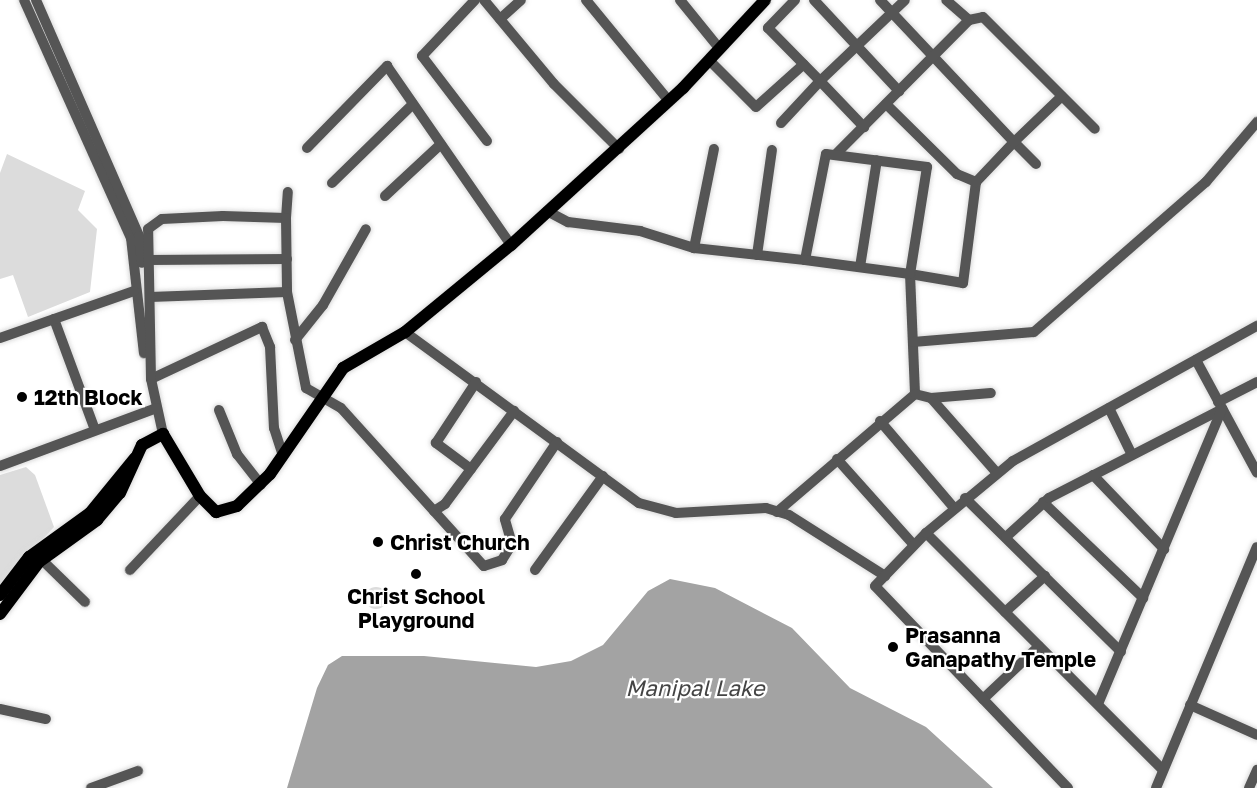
<!DOCTYPE html>
<style>
body{margin:0}
#map{position:relative;width:1257px;height:788px;overflow:hidden;background:#fff;font-family:"Golos Text",sans-serif}
div>[style]{position:absolute}
.green>*{inset:0;background:#dcdcdc}
.round{border-radius:50%}
.water>*{inset:0;background:#a3a3a3}
.roads{filter:drop-shadow(0 0 2px #dbdbdb) drop-shadow(0 0 2px #dbdbdb)}
.minor>*{height:10px;margin:-5px;padding:0 5px;transform-origin:5px;border-radius:5px;background:#555}
.major>*{height:12px;margin:-6px;padding:0 6px;transform-origin:6px;border-radius:6px;background:#000}
.dots>*{width:16px;height:16px;translate:-50% -50%;box-sizing:border-box;border:3px solid #fff;border-radius:50%}
span{translate:-50% -50%;white-space:nowrap;text-align:center;line-height:1.15;-webkit-text-stroke:4.5px #fff;paint-order:stroke}
.poi-label{font-size:21px;color:#000;font-weight:700}
.left{translate:0 -50%;text-align:left}
.water-label{font-size:22px;color:#444;font-style:italic}
</style>
<div id="map">
<div class="green">
<i style="clip-path:polygon(7px 154px,85px 191px,78px 210px,97px 229px,90px 292px,28px 317px,13px 275px,0 279px,0 173px)"></i>
<i style="clip-path:polygon(26px 467px,35px 475px,54px 527px,0 586px,0 475px)"></i>
<i class="round" style="left:365px;top:587px;width:22px;height:22px"></i>
</div>
<div class="water">
<i style="clip-path:polygon(670px 579px,715px 588px,792px 628px,850px 688px,926px 727px,993px 788px,287px 788px,317px 688px,328px 665px,342px 656px,424px 656px,536px 667px,571px 661px,603px 645px,648px 591px)"></i>
</div>
<div class="roads">
<div class="minor">
<i style="left:24px;top:0;width:261px;rotate:65.8deg"></i>
<i style="left:131px;top:238px;width:116px;rotate:83.6deg"></i>
<i style="left:36px;top:0;width:257px;rotate:66.4deg"></i>
<i style="left:139px;top:236px;width:27px;rotate:84deg"></i>
<i style="left:475px;top:0;width:77px;rotate:133.4deg"></i>
<i style="left:422px;top:56px;width:107px;rotate:52.6deg"></i>
<i style="left:484px;top:0;width:109px;rotate:50.2deg"></i>
<i style="left:554px;top:84px;width:92px;rotate:45deg"></i>
<i style="left:586px;top:0;width:131px;rotate:50.6deg"></i>
<i style="left:680px;top:0;width:62px;rotate:50.9deg"></i>
<i style="left:795px;top:0;width:39px;rotate:134deg"></i>
<i style="left:768px;top:28px;width:74px;rotate:45.5deg"></i>
<i style="left:820px;top:81px;width:117px;rotate:-43.6deg"></i>
<i style="left:814px;top:0;width:125px;rotate:47deg"></i>
<i style="left:880px;top:0;width:195px;rotate:46.7deg"></i>
<i style="left:1014px;top:142px;width:55px;rotate:133.5deg"></i>
<i style="left:976px;top:182px;width:102px;rotate:97.3deg"></i>
<i style="left:963px;top:283px;width:54px;rotate:-170.4deg"></i>
<i style="left:910px;top:274px;width:120px;rotate:87.6deg"></i>
<i style="left:500px;top:19px;width:28px;rotate:-42deg"></i>
<i style="left:969px;top:20px;width:14px;rotate:-12deg"></i>
<i style="left:983px;top:17px;width:158px;rotate:45deg"></i>
<i style="left:709px;top:60px;width:66px;rotate:45deg"></i>
<i style="left:756px;top:107px;width:64px;rotate:-41.9deg"></i>
<i style="left:886px;top:104px;width:100px;rotate:44.6deg"></i>
<i style="left:957px;top:174px;width:21px;rotate:23deg"></i>
<i style="left:781px;top:123px;width:57px;rotate:-47.1deg"></i>
<i style="left:820px;top:81px;width:64px;rotate:46.3deg"></i>
<i style="left:307px;top:148px;width:115px;rotate:-45.7deg"></i>
<i style="left:387px;top:66px;width:218px;rotate:55.3deg"></i>
<i style="left:836px;top:154px;width:189px;rotate:-45.2deg"></i>
<i style="left:969px;top:20px;width:30px;rotate:-139deg"></i>
<i style="left:1036px;top:164px;width:31px;rotate:-135deg"></i>
<i style="left:1014px;top:142px;width:66px;rotate:-43.8deg"></i>
<i style="left:332px;top:183px;width:113px;rotate:-44.3deg"></i>
<i style="left:385px;top:196px;width:76px;rotate:-42.9deg"></i>
<i style="left:547px;top:211px;width:24px;rotate:28deg"></i>
<i style="left:568px;top:222px;width:73px;rotate:7.1deg"></i>
<i style="left:640px;top:231px;width:57px;rotate:17.5deg"></i>
<i style="left:694px;top:248px;width:112px;rotate:6.2deg"></i>
<i style="left:805px;top:260px;width:108px;rotate:-78.8deg"></i>
<i style="left:826px;top:154px;width:102px;rotate:7.3deg"></i>
<i style="left:927px;top:167px;width:108px;rotate:99deg"></i>
<i style="left:910px;top:274px;width:106px;rotate:-172.4deg"></i>
<i style="left:286px;top:218px;width:26px;rotate:-86deg"></i>
<i style="left:694px;top:248px;width:101px;rotate:-78.6deg"></i>
<i style="left:757px;top:255px;width:106px;rotate:-81.9deg"></i>
<i style="left:148px;top:260px;width:139px;rotate:-0.4deg"></i>
<i style="left:860px;top:267px;width:108px;rotate:-81deg"></i>
<i style="left:150px;top:297px;width:137px;rotate:-2.1deg"></i>
<i style="left:54px;top:319px;width:118px;rotate:69.7deg"></i>
<i style="left:405px;top:332px;width:290px;rotate:36.2deg"></i>
<i style="left:639px;top:503px;width:38px;rotate:15deg"></i>
<i style="left:676px;top:513px;width:90px;rotate:-3.2deg"></i>
<i style="left:766px;top:508px;width:24px;rotate:17deg"></i>
<i style="left:789px;top:515px;width:114px;rotate:32.4deg"></i>
<i style="left:0;top:338px;width:142px;rotate:-19.3deg"></i>
<i style="left:295px;top:340px;width:45px;rotate:-51.3deg"></i>
<i style="left:323px;top:305px;width:87px;rotate:-60.5deg"></i>
<i style="left:913px;top:342px;width:121px;rotate:-4.7deg"></i>
<i style="left:1034px;top:332px;width:228px;rotate:-41.1deg"></i>
<i style="left:1206px;top:182px;width:79px;rotate:-49.6deg"></i>
<i style="left:1196px;top:360px;width:128px;rotate:61.6deg"></i>
<i style="left:151px;top:379px;width:123px;rotate:-25.1deg"></i>
<i style="left:262px;top:327px;width:22px;rotate:68deg"></i>
<i style="left:270px;top:347px;width:81px;rotate:87.2deg"></i>
<i style="left:274px;top:428px;width:28px;rotate:72deg"></i>
<i style="left:931px;top:398px;width:60px;rotate:-4.8deg"></i>
<i style="left:1218px;top:402px;width:44px;rotate:-27.1deg"></i>
<i style="left:1109px;top:408px;width:52px;rotate:63.9deg"></i>
<i style="left:219px;top:410px;width:48px;rotate:67.8deg"></i>
<i style="left:237px;top:454px;width:39px;rotate:52deg"></i>
<i style="left:880px;top:421px;width:114px;rotate:49.6deg"></i>
<i style="left:163px;top:434px;width:56px;rotate:-102.3deg"></i>
<i style="left:151px;top:379px;width:150px;rotate:-91.1deg"></i>
<i style="left:148px;top:229px;width:17px;rotate:-36deg"></i>
<i style="left:162px;top:219px;width:61px;rotate:-2.8deg"></i>
<i style="left:223px;top:216px;width:63px;rotate:1.8deg"></i>
<i style="left:286px;top:218px;width:74px;rotate:89.2deg"></i>
<i style="left:287px;top:292px;width:98px;rotate:78.8deg"></i>
<i style="left:306px;top:388px;width:40px;rotate:29.7deg"></i>
<i style="left:341px;top:408px;width:213px;rotate:47.9deg"></i>
<i style="left:484px;top:566px;width:19px;rotate:-18deg"></i>
<i style="left:502px;top:560px;width:19px;rotate:-58deg"></i>
<i style="left:512px;top:544px;width:26px;rotate:-106deg"></i>
<i style="left:505px;top:519px;width:93px;rotate:-56deg"></i>
<i style="left:837px;top:459px;width:115px;rotate:48.2deg"></i>
<i style="left:0;top:466px;width:167px;rotate:-20.3deg"></i>
<i style="left:471px;top:469px;width:44px;rotate:-143.4deg"></i>
<i style="left:436px;top:443px;width:73px;rotate:-56.7deg"></i>
<i style="left:1093px;top:475px;width:103px;rotate:46.2deg"></i>
<i style="left:965px;top:498px;width:219px;rotate:44.6deg"></i>
<i style="left:1043px;top:502px;width:139px;rotate:43.8deg"></i>
<i style="left:434px;top:511px;width:13px;rotate:-32deg"></i>
<i style="left:445px;top:504px;width:116px;rotate:-53.4deg"></i>
<i style="left:777px;top:512px;width:182px;rotate:-40.5deg"></i>
<i style="left:915px;top:394px;width:16px;rotate:14deg"></i>
<i style="left:931px;top:398px;width:100px;rotate:48.7deg"></i>
<i style="left:926px;top:533px;width:335px;rotate:45deg"></i>
<i style="left:1006px;top:537px;width:58px;rotate:-42.2deg"></i>
<i style="left:1049px;top:498px;width:195px;rotate:-27.2deg"></i>
<i style="left:42px;top:560px;width:60px;rotate:44.3deg"></i>
<i style="left:130px;top:570px;width:102px;rotate:-46.6deg"></i>
<i style="left:535px;top:570px;width:116px;rotate:-54.1deg"></i>
<i style="left:1005px;top:612px;width:54px;rotate:-42deg"></i>
<i style="left:983px;top:699px;width:77px;rotate:-43.4deg"></i>
<i style="left:1098px;top:704px;width:320px;rotate:-67.2deg"></i>
<i style="left:1190px;top:705px;width:73px;rotate:24.1deg"></i>
<i style="left:0;top:709px;width:47px;rotate:12.3deg"></i>
<i style="left:91px;top:788px;width:50px;rotate:-19.9deg"></i>
<i style="left:1068px;top:788px;width:279px;rotate:-133.7deg"></i>
<i style="left:875px;top:586px;width:74px;rotate:-46.1deg"></i>
<i style="left:926px;top:533px;width:113px;rotate:-39.6deg"></i>
<i style="left:1013px;top:461px;width:279px;rotate:-29deg"></i>
<i style="left:1156px;top:788px;width:261px;rotate:-67.3deg"></i>
<i style="left:1249px;top:788px;width:20px;rotate:-66deg"></i>
</div>
<div class="major">
<i style="left:0;top:595px;width:48px;rotate:-52.7deg"></i>
<i style="left:29px;top:557px;width:75px;rotate:-35.8deg"></i>
<i style="left:90px;top:513px;width:71px;rotate:-50.7deg"></i>
<i style="left:0;top:614px;width:65px;rotate:-53.1deg"></i>
<i style="left:39px;top:562px;width:72px;rotate:-35.9deg"></i>
<i style="left:97px;top:520px;width:35px;rotate:-50deg"></i>
<i style="left:120px;top:493px;width:53px;rotate:-65.4deg"></i>
<i style="left:142px;top:445px;width:24px;rotate:-28deg"></i>
<i style="left:163px;top:434px;width:72px;rotate:59.2deg"></i>
<i style="left:200px;top:496px;width:23px;rotate:45deg"></i>
<i style="left:216px;top:512px;width:22px;rotate:-16deg"></i>
<i style="left:237px;top:506px;width:46px;rotate:-44.1deg"></i>
<i style="left:270px;top:474px;width:129px;rotate:-55.4deg"></i>
<i style="left:343px;top:368px;width:72px;rotate:-30.1deg"></i>
<i style="left:405px;top:332px;width:137px;rotate:-39.4deg"></i>
<i style="left:511px;top:245px;width:233px;rotate:-42.4deg"></i>
<i style="left:683px;top:88px;width:120px;rotate:-47deg"></i>
</div>
</div>
<div class="dots">
<i style="left:22px;top:397px;background:#000"></i>
<i style="left:378px;top:542px;background:#000"></i>
<i style="left:416px;top:574px;background:#000"></i>
<i style="left:893px;top:647px;background:#000"></i>
</div>
<div class="poi-label">
<span class="left" style="left:34px;top:397px">12th Block</span>
<span class="left" style="left:390px;top:542px">Christ Church</span>
<span style="left:416px;top:608px">Christ School<br>Playground</span>
<span class="left" style="left:905px;top:647px">Prasanna<br>Ganapathy Temple</span>
</div>
<div class="water-label">
<span style="left:695px;top:688px">Manipal Lake</span>
</div>
</div>
